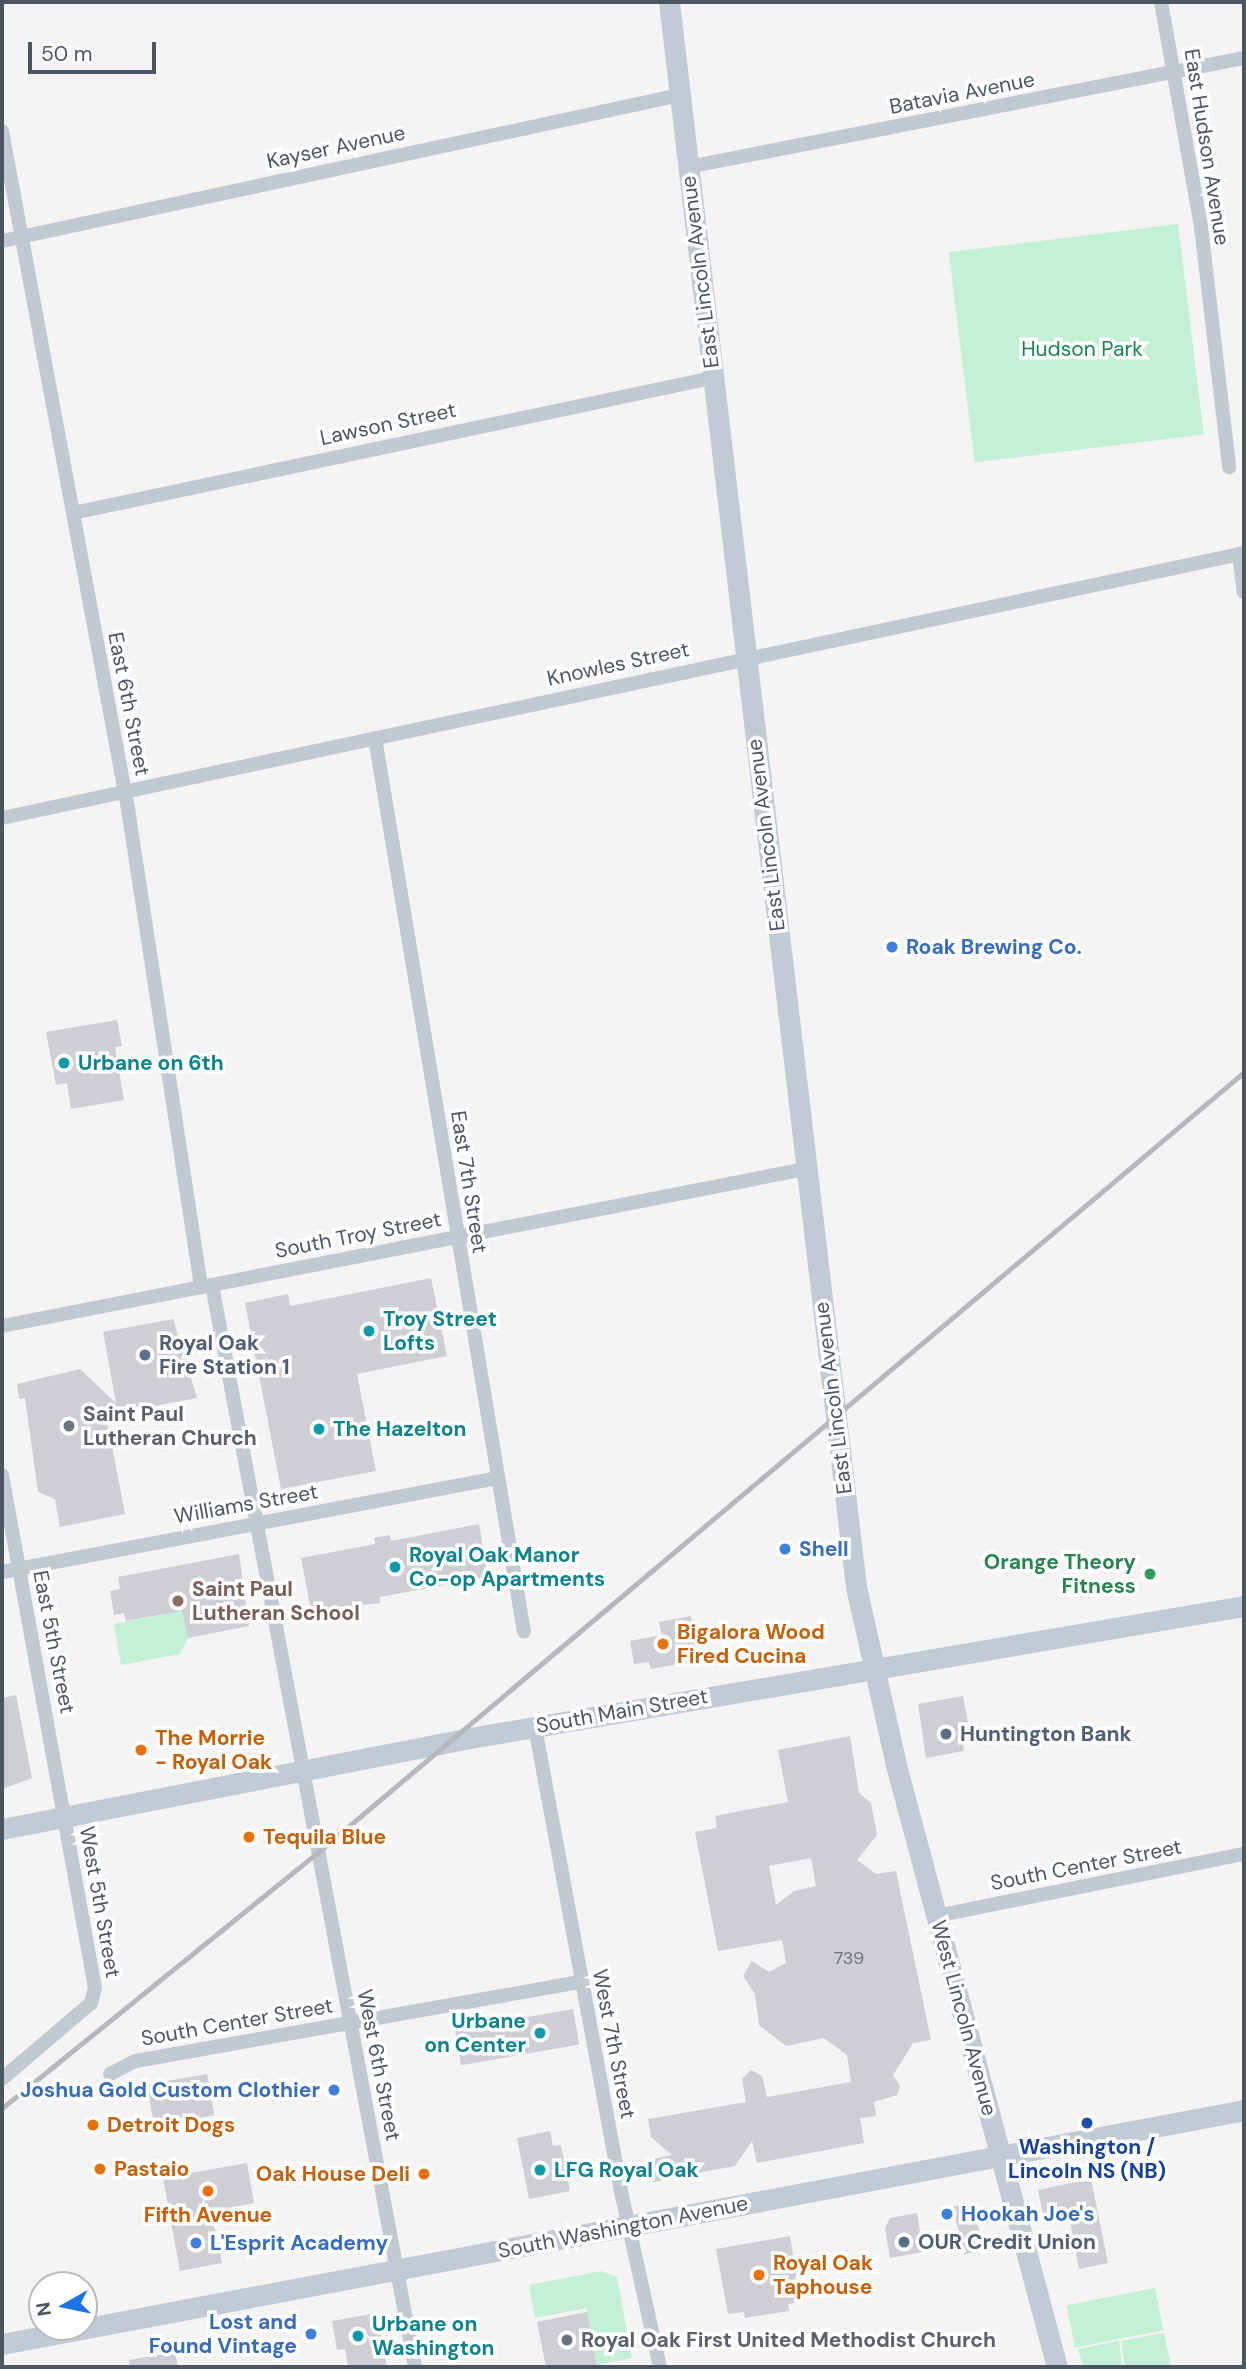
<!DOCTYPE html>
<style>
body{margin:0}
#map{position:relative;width:1246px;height:2369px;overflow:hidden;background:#f5f3f3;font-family:"DM Sans",sans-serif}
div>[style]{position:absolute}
.green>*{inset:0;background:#c3f1d5;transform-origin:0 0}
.building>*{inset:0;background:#cdcfd5;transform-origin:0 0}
.street>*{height:14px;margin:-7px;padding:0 7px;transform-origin:7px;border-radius:7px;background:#c1cad2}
.secondary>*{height:21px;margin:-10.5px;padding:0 10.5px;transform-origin:10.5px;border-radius:10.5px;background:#c1cbd6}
.rail>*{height:5px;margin:-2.5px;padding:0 2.5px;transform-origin:2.5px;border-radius:2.5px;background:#b5b8bd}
.dots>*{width:19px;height:19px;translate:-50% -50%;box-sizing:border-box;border:4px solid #fff;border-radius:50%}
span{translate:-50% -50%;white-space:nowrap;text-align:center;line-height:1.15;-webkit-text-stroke:7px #fff;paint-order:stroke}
.number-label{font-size:18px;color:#6b747e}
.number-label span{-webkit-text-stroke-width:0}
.street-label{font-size:21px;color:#4a5661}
.park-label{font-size:21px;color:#17864f}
.shop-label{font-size:21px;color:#366cbe;font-weight:700}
.left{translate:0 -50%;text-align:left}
.right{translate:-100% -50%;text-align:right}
.culture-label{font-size:21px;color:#0d838f;font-weight:700}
.service-label{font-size:21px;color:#4e5e75;font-weight:700}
.worship-label{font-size:21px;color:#5b616d;font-weight:700}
.leisure-label{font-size:21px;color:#27864d;font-weight:700}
.education-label{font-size:21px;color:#785e54;font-weight:700}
.food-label{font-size:21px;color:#c56008;font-weight:700}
.transit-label{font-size:21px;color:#164399;font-weight:700}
.frame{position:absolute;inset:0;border:4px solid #4a5661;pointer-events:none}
.north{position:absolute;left:28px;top:2271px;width:70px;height:70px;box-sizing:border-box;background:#fff;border:2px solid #b7bbc0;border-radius:50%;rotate:261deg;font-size:19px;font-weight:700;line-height:28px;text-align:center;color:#4a5661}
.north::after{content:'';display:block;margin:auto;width:24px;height:32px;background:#1a73e8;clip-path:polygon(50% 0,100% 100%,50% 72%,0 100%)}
.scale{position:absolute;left:28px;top:42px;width:128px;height:32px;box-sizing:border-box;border:4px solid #4a5661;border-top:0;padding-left:9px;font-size:21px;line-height:24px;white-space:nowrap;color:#4a5661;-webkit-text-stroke:5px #fff;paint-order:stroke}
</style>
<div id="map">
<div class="green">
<i style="left:1178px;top:224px;width:212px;height:231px;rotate:83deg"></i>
<i style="clip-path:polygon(182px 1611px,188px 1638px,180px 1654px,121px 1665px,114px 1624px)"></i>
<i style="clip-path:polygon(601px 2271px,617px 2277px,632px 2358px,597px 2365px,586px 2308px,535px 2318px,529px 2285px)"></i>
<i style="left:1155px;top:2288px;width:43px;height:90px;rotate:79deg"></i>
<i style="clip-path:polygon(1164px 2333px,1171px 2367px,1125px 2367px,1121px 2341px)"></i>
<i style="clip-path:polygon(1119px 2341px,1122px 2367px,1085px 2367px,1082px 2363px,1078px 2349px)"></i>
</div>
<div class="building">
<i style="clip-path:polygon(117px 1020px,122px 1046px,115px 1047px,124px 1100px,71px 1109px,67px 1083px,56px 1085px,46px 1032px)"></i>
<i style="clip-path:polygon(431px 1278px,447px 1356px,357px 1374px,376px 1471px,281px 1489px,245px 1303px,288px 1294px,290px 1306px)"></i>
<i style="clip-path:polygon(173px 1319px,197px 1398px,106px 1415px,125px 1514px,60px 1527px,55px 1499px,38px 1492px,25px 1398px,19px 1399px,17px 1384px,80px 1369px,116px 1403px,103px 1332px)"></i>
<i style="clip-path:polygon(479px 1524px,488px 1577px,380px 1597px,380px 1603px,311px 1610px,301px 1558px,375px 1544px,374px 1538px,390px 1535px,391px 1541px)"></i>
<i style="clip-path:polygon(239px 1554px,249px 1626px,188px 1638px,182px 1611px,126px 1621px,124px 1613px,114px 1615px,110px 1591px,120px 1589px,118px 1577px)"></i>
<i style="clip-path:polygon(691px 1616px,699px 1660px,651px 1669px,649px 1662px,634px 1664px,630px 1641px,662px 1635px,659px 1622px)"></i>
<i style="clip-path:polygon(16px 1695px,32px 1778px,2px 1789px,2px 1698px)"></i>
<i style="clip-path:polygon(963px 1696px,972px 1743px,963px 1744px,964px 1751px,926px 1758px,918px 1704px)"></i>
<i style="clip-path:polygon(evenodd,850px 1736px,859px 1793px,871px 1803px,877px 1835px,857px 1860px,876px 1874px,896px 1871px,931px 2040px,913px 2043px,902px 2061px,893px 2075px,900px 2086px,897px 2095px,874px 2102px,876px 2116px,860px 2118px,864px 2143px,757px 2163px,752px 2141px,735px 2166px,686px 2175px,664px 2160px,667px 2179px,653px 2182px,649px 2160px,672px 2155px,651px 2137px,648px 2119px,746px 2102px,742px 2079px,751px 2070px,762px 2076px,767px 2097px,851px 2082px,847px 2055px,824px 2038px,786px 2046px,759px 2025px,755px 1994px,743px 1976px,752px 1961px,769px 1972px,786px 1963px,782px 1940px,718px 1951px,695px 1832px,717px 1828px,715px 1816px,788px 1802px,778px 1750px,850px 1736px,811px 1858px,816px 1886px,794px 1891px,776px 1905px,769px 1866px,811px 1858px)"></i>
<i style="left:573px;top:2009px;width:36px;height:120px;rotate:80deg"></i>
<i style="left:207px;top:2074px;width:42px;height:61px;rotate:80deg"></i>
<i style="clip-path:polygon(550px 2131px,553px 2146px,561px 2145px,570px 2191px,529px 2199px,517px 2138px)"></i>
<i style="clip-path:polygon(247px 2163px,254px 2203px,213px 2211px,222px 2263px,180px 2271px,163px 2178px)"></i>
<i style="clip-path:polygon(1091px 2179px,1108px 2263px,1079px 2269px,1069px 2216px,1044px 2220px,1038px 2190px)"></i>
<i style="left:972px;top:2202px;width:49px;height:20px;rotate:76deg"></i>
<i style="clip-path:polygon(917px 2213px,923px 2252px,890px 2258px,885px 2228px,890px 2218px)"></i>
<i style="clip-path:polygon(790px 2236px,801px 2302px,788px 2304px,789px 2311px,745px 2318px,744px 2312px,728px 2314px,716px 2249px)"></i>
<i style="clip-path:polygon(587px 2312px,597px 2367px,546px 2367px,537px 2322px)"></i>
<i style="clip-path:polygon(377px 2313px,387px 2367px,348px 2367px,345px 2349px,337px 2350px,332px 2321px)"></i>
<i style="clip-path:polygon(175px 2352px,178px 2367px,130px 2367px,129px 2360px)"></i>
</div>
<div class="street">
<i style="left:1161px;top:2px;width:229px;rotate:79.9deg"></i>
<i style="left:1201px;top:227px;width:242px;rotate:83.3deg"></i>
<i style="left:2px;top:131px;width:690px;rotate:79.47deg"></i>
<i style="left:128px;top:809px;width:484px;rotate:81.3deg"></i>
<i style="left:688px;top:167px;width:567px;rotate:-11.09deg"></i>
<i style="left:2px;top:241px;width:694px;rotate:-12.15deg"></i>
<i style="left:73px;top:513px;width:653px;rotate:-11.93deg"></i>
<i style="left:1239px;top:554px;width:38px;rotate:83deg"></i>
<i style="left:375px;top:738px;width:906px;rotate:80.54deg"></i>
<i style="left:2px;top:818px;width:1270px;rotate:-12.04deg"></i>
<i style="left:212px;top:1285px;width:1101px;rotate:79.37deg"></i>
<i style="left:2px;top:1326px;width:818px;rotate:-11.06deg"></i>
<i style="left:2px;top:1475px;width:521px;rotate:79.72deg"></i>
<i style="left:95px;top:1988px;width:16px;rotate:105deg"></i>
<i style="left:91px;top:2003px;width:117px;rotate:139.5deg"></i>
<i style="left:2px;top:1572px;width:505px;rotate:-10.73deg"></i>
<i style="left:535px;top:1727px;width:468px;rotate:79.5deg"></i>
<i style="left:620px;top:2187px;width:184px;rotate:77.5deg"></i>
<i style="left:936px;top:1916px;width:314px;rotate:-11.4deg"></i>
<i style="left:110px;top:2074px;width:29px;rotate:-27deg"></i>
<i style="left:136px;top:2061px;width:452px;rotate:-10.1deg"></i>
</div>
<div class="secondary">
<i style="left:669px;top:2px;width:1596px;rotate:83.27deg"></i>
<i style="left:856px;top:1587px;width:182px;rotate:77.3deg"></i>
<i style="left:896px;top:1765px;width:623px;rotate:75.03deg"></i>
<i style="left:2px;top:1829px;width:477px;rotate:-11deg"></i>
<i style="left:470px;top:1738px;width:785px;rotate:-9.68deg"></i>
<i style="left:2px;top:2344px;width:1264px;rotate:-10.67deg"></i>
</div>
<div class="rail">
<i style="left:2px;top:2108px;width:407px;rotate:-39deg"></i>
<i style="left:318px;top:1852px;width:1211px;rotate:-40.11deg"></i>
</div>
<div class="dots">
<i style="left:892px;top:947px;background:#3f7fe0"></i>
<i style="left:64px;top:1063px;background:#0f9aa8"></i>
<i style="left:369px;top:1331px;background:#0f9aa8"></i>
<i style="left:145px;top:1355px;background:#5c6f8a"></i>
<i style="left:69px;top:1426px;background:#6b7280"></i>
<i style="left:319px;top:1429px;background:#0f9aa8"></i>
<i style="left:785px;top:1549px;background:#3f7fe0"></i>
<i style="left:395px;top:1567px;background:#0f9aa8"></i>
<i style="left:1150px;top:1574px;background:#2e9e5b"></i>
<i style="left:178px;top:1601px;background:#8d6e63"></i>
<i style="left:663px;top:1644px;background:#e8710a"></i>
<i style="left:946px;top:1734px;background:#5c6f8a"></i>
<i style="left:141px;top:1750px;background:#e8710a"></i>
<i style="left:249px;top:1837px;background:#e8710a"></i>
<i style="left:540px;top:2033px;background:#0f9aa8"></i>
<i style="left:334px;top:2090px;background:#3f7fe0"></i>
<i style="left:1087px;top:2123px;background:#1a4fb4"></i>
<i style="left:93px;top:2125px;background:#e8710a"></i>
<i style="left:100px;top:2169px;background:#e8710a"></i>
<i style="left:540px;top:2170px;background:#0f9aa8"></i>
<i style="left:424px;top:2174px;background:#e8710a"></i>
<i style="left:208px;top:2191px;background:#e8710a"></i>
<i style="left:947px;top:2214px;background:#3f7fe0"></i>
<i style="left:904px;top:2242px;background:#5c6f8a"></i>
<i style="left:196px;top:2243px;background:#3f7fe0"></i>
<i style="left:759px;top:2275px;background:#e8710a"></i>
<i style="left:311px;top:2334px;background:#3f7fe0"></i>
<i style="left:358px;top:2336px;background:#0f9aa8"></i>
<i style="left:567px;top:2340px;background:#6b7280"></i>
</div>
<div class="number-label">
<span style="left:849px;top:1958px">739</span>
</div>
<div class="street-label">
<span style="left:962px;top:93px;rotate:-11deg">Batavia Avenue</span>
<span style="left:336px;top:147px;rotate:-12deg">Kayser Avenue</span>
<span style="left:1207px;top:147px;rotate:81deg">East Hudson Avenue</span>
<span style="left:700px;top:272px;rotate:-97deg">East Lincoln Avenue</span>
<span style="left:388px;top:424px;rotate:-12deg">Lawson Street</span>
<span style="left:618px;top:664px;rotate:-12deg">Knowles Street</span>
<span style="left:129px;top:704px;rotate:79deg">East 6th Street</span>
<span style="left:766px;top:835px;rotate:-97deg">East Lincoln Avenue</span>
<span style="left:469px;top:1182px;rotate:81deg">East 7th Street</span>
<span style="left:358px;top:1235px;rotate:-11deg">South Troy Street</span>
<span style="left:833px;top:1398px;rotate:-97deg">East Lincoln Avenue</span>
<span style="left:246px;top:1504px;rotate:-10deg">Williams Street</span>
<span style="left:54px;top:1642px;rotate:79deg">East 5th Street</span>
<span style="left:622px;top:1711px;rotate:-10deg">South Main Street</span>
<span style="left:1086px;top:1865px;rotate:-11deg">South Center Street</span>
<span style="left:100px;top:1902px;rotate:80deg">West 5th Street</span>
<span style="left:964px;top:2018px;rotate:75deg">West Lincoln Avenue</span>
<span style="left:237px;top:2022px;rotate:-10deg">South Center Street</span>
<span style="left:614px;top:2044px;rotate:79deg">West 7th Street</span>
<span style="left:379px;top:2065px;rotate:79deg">West 6th Street</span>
<span style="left:623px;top:2227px;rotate:-11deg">South Washington Avenue</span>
</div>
<div class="park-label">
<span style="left:1082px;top:349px">Hudson Park</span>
</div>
<div class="shop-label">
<span class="left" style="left:906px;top:947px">Roak Brewing Co.</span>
<span class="left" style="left:799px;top:1549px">Shell</span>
<span class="right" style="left:320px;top:2090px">Joshua Gold Custom Clothier</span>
<span class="left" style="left:961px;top:2214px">Hookah Joe's</span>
<span class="left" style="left:210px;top:2243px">L'Esprit Academy</span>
<span class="right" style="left:297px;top:2334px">Lost and<br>Found Vintage</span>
</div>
<div class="culture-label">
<span class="left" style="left:78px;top:1063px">Urbane on 6th</span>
<span class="left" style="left:383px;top:1331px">Troy Street<br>Lofts</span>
<span class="left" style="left:333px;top:1429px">The Hazelton</span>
<span class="left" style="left:409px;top:1567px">Royal Oak Manor<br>Co-op Apartments</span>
<span class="right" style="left:526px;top:2033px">Urbane<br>on Center</span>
<span class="left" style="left:554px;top:2170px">LFG Royal Oak</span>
<span class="left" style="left:372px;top:2336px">Urbane on<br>Washington</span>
</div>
<div class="service-label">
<span class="left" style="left:159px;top:1355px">Royal Oak<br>Fire Station 1</span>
<span class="left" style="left:960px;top:1734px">Huntington Bank</span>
<span class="left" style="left:918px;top:2242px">OUR Credit Union</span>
</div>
<div class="worship-label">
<span class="left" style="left:83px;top:1426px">Saint Paul<br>Lutheran Church</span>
<span class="left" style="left:581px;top:2340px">Royal Oak First United Methodist Church</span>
</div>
<div class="leisure-label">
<span class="right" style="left:1136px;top:1574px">Orange Theory<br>Fitness</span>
</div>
<div class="education-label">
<span class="left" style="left:192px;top:1601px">Saint Paul<br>Lutheran School</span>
</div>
<div class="food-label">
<span class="left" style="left:677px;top:1644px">Bigalora Wood<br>Fired Cucina</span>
<span class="left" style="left:155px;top:1750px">The Morrie<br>- Royal Oak</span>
<span class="left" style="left:263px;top:1837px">Tequila Blue</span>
<span class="left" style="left:107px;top:2125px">Detroit Dogs</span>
<span class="left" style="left:114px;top:2169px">Pastaio</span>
<span class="right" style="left:410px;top:2174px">Oak House Deli</span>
<span style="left:208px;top:2215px">Fifth Avenue</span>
<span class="left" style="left:773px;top:2275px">Royal Oak<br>Taphouse</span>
</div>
<div class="transit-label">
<span style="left:1087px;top:2159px">Washington /<br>Lincoln NS (NB)</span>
</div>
<div class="frame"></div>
<div class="north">N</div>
<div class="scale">50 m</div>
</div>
